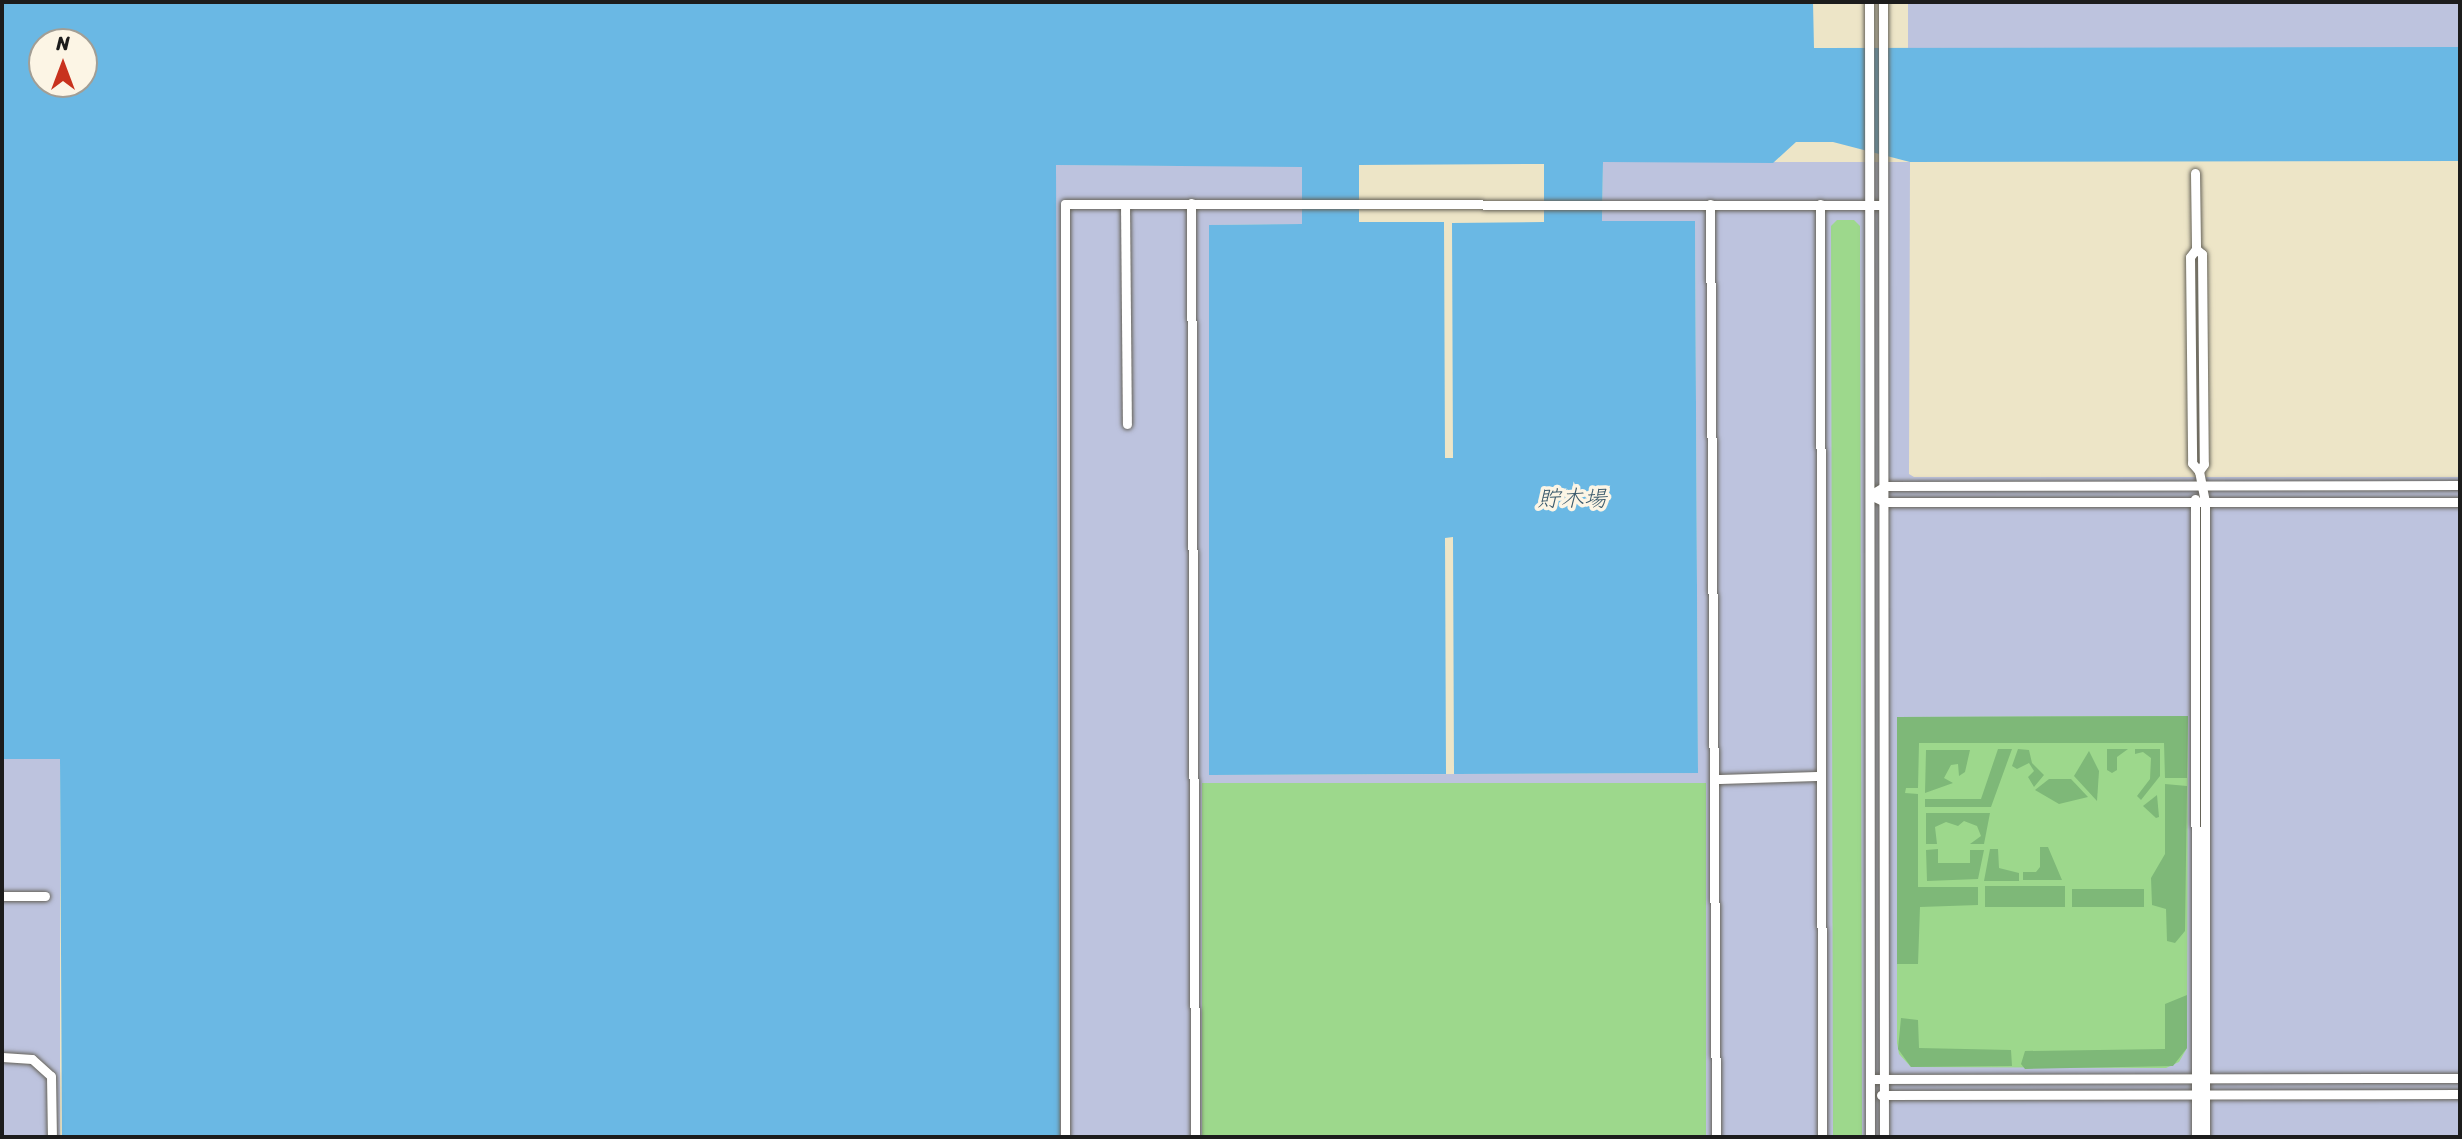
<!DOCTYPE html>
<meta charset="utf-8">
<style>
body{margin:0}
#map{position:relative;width:2462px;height:1139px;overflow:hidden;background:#ede5c7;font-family:Sriracha,"Klee One",sans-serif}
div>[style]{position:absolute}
.industrial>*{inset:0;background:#bdc3de;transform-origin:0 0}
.green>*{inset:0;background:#9dd88c;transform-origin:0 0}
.forest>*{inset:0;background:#7eb878;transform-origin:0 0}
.water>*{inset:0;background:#6ab8e4}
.roads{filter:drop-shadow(0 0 2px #656258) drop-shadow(0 0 2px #656258)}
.minor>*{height:9px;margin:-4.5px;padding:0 4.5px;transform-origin:4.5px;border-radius:4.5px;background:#fff}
span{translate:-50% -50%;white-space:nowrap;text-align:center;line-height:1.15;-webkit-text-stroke:7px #fcf5e5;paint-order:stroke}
.water-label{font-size:23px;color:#3b5a6c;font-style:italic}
.frame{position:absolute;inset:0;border:4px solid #1c1c1c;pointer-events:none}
.north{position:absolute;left:28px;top:28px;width:70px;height:70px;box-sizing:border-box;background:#fcf5e5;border:2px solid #a29e95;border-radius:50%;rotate:0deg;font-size:19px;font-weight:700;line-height:28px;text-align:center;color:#1c1c1c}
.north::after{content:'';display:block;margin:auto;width:24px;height:32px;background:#c8321e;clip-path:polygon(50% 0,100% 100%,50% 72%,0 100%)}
</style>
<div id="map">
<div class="industrial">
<i style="left:1908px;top:2px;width:552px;height:48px"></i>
<i style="clip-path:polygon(1603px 162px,1910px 162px,1909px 474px,1914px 477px,2460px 477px,2460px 1137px,1060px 1137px,1055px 165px,1302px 166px,1302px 224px,1210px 225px,1210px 775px,1698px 773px,1695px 222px,1602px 221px)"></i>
<i style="left:60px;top:758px;width:379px;height:58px;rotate:90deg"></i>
</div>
<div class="green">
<i style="clip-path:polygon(1837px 220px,1854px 220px,1860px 226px,1862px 1137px,1833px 1137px,1831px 226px)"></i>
<i style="clip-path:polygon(2188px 716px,2187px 1048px,2179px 1062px,2166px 1068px,1911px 1067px,1899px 1054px,1897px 1043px,1897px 717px)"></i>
<i style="left:1706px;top:783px;width:354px;height:504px;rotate:90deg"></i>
</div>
<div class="forest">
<i style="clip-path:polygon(2188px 716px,2187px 778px,2165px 778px,2164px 743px,1919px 743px,1918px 788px,1906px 788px,1905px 793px,1918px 794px,1918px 887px,1978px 887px,1978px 905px,1920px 907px,1918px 964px,1897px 964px,1897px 717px)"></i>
<i style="clip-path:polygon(1998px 749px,2012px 749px,1991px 807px,1925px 807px,1925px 799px,1981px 799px)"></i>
<i style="clip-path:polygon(2018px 749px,2029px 750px,2032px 763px,2044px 775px,2034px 787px,2028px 777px,2034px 771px,2029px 763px,2017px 769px,2012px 766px)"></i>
<i style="clip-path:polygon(2107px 749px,2128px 749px,2117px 757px,2117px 770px,2112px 773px,2107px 770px)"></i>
<i style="clip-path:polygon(2135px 749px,2160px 749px,2160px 776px,2141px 800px,2137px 796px,2150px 779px,2151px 758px,2143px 752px,2135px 754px)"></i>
<i style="clip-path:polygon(1926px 750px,1970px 750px,1965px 772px,1959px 776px,1958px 764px,1951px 765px,1944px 778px,1953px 783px,1925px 793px)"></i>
<i style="clip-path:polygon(2089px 751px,2099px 771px,2097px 801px,2074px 776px)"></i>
<i style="clip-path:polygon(2049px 779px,2071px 779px,2088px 797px,2059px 804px,2035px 790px)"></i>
<i style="clip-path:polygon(2165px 784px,2187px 786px,2185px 931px,2175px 943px,2167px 941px,2166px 909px,2152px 905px,2151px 878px,2165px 854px)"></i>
<i style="clip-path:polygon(2157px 795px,2159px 817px,2156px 818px,2143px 806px)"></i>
<i style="clip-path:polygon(1926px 813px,1990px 813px,1984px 844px,1970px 844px,1981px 836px,1977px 826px,1964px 821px,1958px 826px,1946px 822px,1935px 827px,1937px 844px,1926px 844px)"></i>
<i style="clip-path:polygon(2040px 847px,2048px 847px,2062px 880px,2023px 880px,2023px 872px,2036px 872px,2040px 867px)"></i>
<i style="clip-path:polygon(1938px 849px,1938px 863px,1970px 863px,1970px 850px,1984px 850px,1978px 879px,1927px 881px,1926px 850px)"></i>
<i style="clip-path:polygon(1990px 849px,1998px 849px,1999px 868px,2019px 873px,2019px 881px,1984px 881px)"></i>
<i style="left:1985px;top:886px;width:80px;height:21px"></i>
<i style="left:2072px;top:889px;width:72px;height:18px"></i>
<i style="clip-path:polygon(2187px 995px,2187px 1048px,2173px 1066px,2025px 1069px,2021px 1064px,2025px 1051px,2165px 1049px,2165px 1004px)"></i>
<i style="clip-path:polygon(1901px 1018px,1918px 1020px,1919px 1048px,2011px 1050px,2012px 1066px,1911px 1067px,1898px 1049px)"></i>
</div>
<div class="water">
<i style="clip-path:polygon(evenodd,2px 2px,1813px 2px,1814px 48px,2460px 47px,2460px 161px,1910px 162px,1833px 142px,1796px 142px,1773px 163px,1603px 162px,1602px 221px,1695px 221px,1698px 773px,1454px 774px,1453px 537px,1445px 538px,1446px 774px,1209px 775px,1209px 225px,1302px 224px,1302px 167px,1056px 165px,1060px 1137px,62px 1137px,60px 759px,2px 759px,2px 2px,42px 42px,84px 42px,84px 84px,42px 84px,42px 42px,2px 2px,1544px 164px,1544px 222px,1452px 223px,1453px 458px,1445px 458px,1444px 222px,1359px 222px,1359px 165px,1544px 164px)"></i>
</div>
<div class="roads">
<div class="minor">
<i style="left:1869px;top:2px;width:1135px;rotate:89.95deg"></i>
<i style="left:1883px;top:2px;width:1135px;rotate:89.95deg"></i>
<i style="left:2195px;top:173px;width:76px;rotate:89.2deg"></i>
<i style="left:2196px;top:249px;width:10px;rotate:127deg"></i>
<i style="left:2190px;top:257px;width:206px;rotate:89.4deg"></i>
<i style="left:2192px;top:463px;width:11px;rotate:49deg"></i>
<i style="left:1191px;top:203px;width:934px;rotate:89.75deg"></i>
<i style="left:1125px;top:204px;width:220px;rotate:89.5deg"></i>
<i style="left:1710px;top:204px;width:933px;rotate:89.63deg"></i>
<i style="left:1820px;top:204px;width:933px;rotate:89.88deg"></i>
<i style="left:2196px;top:249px;width:8px;rotate:40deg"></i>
<i style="left:2202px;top:254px;width:210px;rotate:89.5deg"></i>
<i style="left:2204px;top:464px;width:9px;rotate:126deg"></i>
<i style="left:2199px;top:471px;width:33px;rotate:79deg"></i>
<i style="left:2205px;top:503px;width:634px;rotate:90deg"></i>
<i style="left:2460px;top:485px;width:575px;rotate:179.9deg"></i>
<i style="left:1885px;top:486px;width:17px;rotate:149deg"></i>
<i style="left:1870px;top:495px;width:17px;rotate:25deg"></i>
<i style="left:1885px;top:502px;width:575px"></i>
<i style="left:2195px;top:499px;width:638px;rotate:89.91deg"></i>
<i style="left:1716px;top:779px;width:104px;rotate:-1.7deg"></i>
<i style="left:2px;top:896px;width:43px"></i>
<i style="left:2px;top:1057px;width:30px;rotate:4deg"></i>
<i style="left:32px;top:1059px;width:25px;rotate:42deg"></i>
<i style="left:51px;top:1076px;width:61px;rotate:89.1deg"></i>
<i style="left:1870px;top:1079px;width:590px;rotate:-0.1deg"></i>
<i style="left:1881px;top:1095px;width:579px;rotate:-0.1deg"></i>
<i style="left:1065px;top:1137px;width:933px;rotate:-90deg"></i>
<i style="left:1065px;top:204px;width:818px;rotate:0.07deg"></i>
</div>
</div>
<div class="water-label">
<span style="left:1572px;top:499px">貯木場</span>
</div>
<div class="frame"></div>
<div class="north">N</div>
</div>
